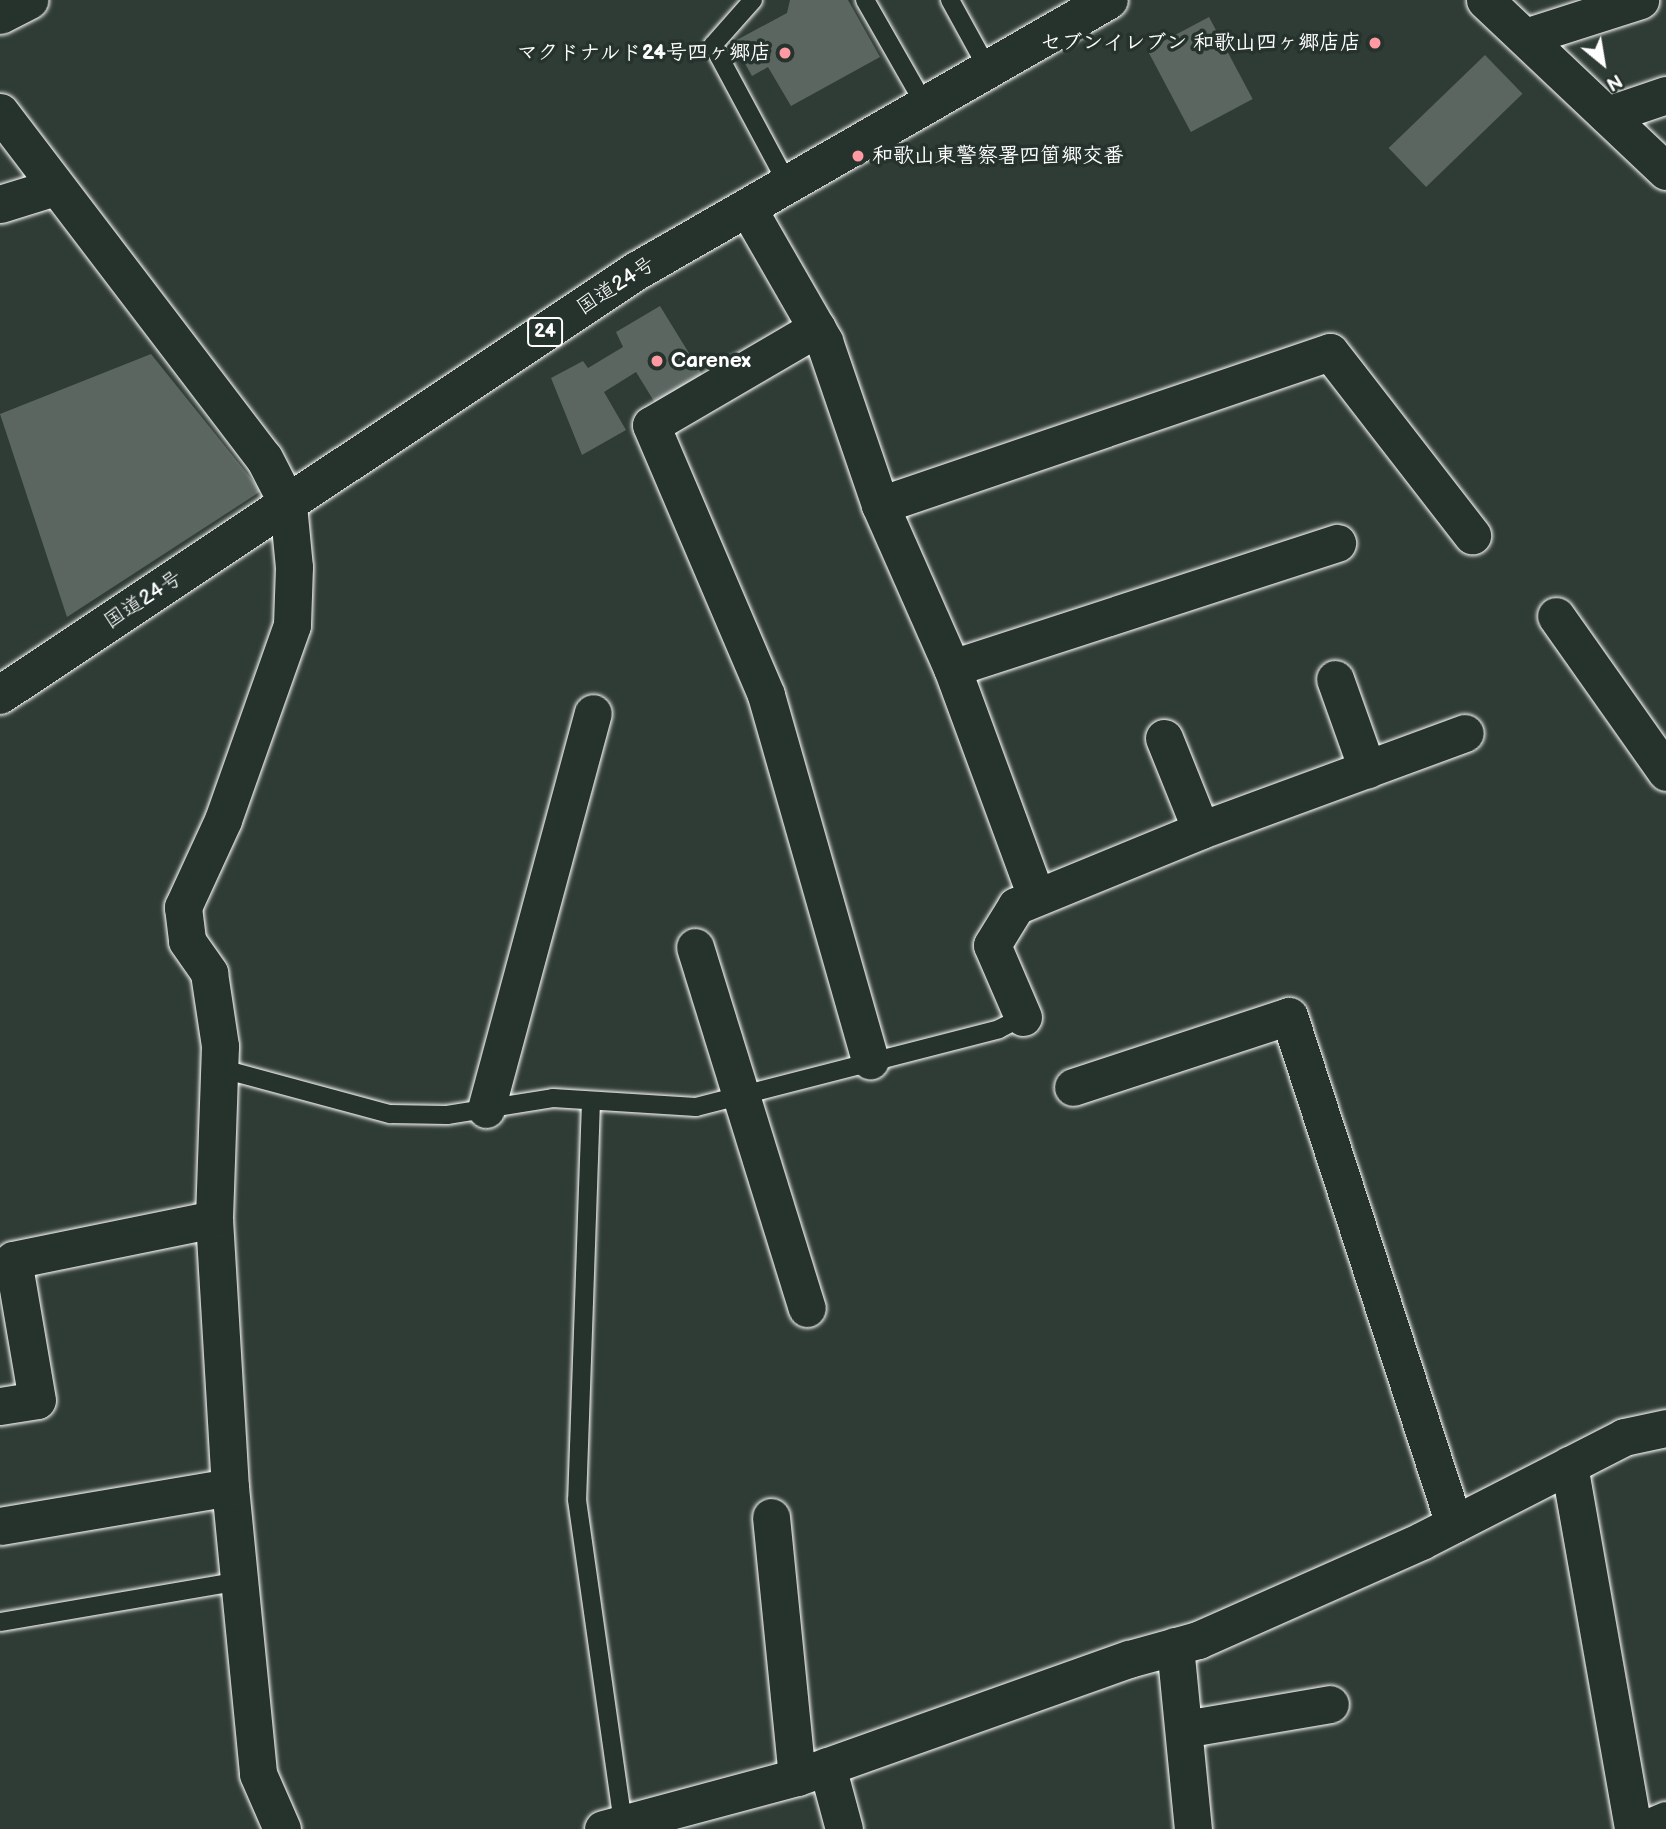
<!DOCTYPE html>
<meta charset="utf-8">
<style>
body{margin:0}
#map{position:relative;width:1666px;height:1829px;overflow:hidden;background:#2f3b35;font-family:"Balsamiq Sans","Klee One",sans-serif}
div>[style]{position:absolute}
.building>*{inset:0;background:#5b6661;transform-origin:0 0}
.roads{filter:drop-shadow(0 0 2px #fff) drop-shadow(0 0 2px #fff)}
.service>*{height:18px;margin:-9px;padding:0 9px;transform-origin:9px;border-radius:9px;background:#26332d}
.minor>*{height:37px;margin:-18.5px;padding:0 18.5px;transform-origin:18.5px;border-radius:18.5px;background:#26332d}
.trunk>*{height:38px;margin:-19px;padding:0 19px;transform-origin:19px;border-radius:19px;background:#26332d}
.dots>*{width:19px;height:19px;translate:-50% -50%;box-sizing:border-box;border:4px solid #26332d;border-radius:50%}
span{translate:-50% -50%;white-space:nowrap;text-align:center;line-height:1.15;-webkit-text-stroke:7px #26332d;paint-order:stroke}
.shield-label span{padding:2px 5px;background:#26332d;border:2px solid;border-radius:5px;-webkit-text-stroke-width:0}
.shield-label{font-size:19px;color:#fff;font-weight:700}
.poi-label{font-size:21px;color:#fff;font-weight:700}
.right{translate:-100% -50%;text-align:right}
.left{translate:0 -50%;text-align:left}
.street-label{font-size:21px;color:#fff}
.north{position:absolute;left:1568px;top:28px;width:70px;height:70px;-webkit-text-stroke:5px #26332d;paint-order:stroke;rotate:150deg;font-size:19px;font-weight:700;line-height:28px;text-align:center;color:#fff}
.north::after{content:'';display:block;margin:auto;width:24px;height:32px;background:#fff;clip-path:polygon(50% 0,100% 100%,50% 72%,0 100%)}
</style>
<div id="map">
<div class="building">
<i style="clip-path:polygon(790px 0,848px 0,880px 57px,791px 106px,768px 67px,752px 76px,733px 42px,787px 13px)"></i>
<i style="left:1209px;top:17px;width:93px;height:70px;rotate:62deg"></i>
<i style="left:1485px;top:55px;width:54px;height:134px;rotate:46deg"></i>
<i style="clip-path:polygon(660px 306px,703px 376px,657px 406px,636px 372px,604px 392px,626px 430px,582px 455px,551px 378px,583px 361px,588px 368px,623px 347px,616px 332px)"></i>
<i style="clip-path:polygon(151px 354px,261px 491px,67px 617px,0 414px)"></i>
</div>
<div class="roads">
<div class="service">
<i style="left:753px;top:0;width:60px;rotate:131.6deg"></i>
<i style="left:713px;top:45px;width:157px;rotate:61.8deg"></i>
<i style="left:865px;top:0;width:121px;rotate:60.3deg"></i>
<i style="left:950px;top:0;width:79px;rotate:61.2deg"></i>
<i style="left:219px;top:1068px;width:177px;rotate:15.1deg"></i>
<i style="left:390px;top:1114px;width:57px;rotate:1deg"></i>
<i style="left:447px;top:1115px;width:107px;rotate:-9.1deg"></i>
<i style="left:553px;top:1098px;width:143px;rotate:3.6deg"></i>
<i style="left:696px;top:1107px;width:313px;rotate:-14.4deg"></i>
<i style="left:999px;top:1029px;width:27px;rotate:-27deg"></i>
<i style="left:591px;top:1102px;width:398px;rotate:92deg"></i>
<i style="left:577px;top:1500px;width:332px;rotate:81.9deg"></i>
<i style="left:0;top:1622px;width:243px;rotate:-9.7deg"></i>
</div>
<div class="minor">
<i style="left:1485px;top:0;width:249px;rotate:43.4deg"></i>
<i style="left:0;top:15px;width:33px;rotate:-27deg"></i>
<i style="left:1525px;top:37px;width:121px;rotate:-17.8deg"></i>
<i style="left:0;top:112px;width:435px;rotate:52.7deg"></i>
<i style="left:264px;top:458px;width:53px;rotate:62.9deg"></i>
<i style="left:288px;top:505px;width:62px;rotate:84.5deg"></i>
<i style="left:294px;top:567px;width:58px;rotate:92deg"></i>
<i style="left:292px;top:625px;width:207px;rotate:109.5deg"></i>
<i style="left:223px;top:820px;width:96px;rotate:114.7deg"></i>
<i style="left:183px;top:907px;width:34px;rotate:83deg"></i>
<i style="left:187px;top:941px;width:39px;rotate:55deg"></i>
<i style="left:209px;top:973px;width:74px;rotate:81.4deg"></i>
<i style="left:220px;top:1046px;width:173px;rotate:92deg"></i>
<i style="left:214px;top:1219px;width:268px;rotate:86.6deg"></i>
<i style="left:230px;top:1487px;width:288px;rotate:84.4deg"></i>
<i style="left:258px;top:1774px;width:60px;rotate:66.4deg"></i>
<i style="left:1607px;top:115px;width:62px;rotate:-18.7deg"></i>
<i style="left:0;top:204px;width:58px;rotate:-17.2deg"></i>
<i style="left:747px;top:207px;width:155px;rotate:60.1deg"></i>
<i style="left:824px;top:341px;width:173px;rotate:71.1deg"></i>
<i style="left:880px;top:505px;width:178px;rotate:66.2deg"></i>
<i style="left:952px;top:668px;width:243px;rotate:69.8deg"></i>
<i style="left:817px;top:328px;width:192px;rotate:149.7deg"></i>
<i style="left:651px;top:425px;width:293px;rotate:66.9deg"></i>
<i style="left:766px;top:695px;width:380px;rotate:74.1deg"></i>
<i style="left:880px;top:505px;width:475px;rotate:-18.8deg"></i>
<i style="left:1330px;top:352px;width:232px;rotate:52.2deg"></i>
<i style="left:1556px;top:616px;width:191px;rotate:54.8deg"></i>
<i style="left:952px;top:668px;width:405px;rotate:-18deg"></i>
<i style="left:1335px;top:679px;width:96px;rotate:70.4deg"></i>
<i style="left:1164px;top:738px;width:99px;rotate:68.1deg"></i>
<i style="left:695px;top:947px;width:378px;rotate:72.8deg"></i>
<i style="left:1023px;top:1017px;width:78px;rotate:-113.3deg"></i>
<i style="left:992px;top:945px;width:46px;rotate:-58.4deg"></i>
<i style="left:1016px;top:906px;width:200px;rotate:-22.3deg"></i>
<i style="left:1201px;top:830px;width:281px;rotate:-20.2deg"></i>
<i style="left:1073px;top:1087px;width:227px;rotate:-18.2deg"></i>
<i style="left:1289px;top:1016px;width:534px;rotate:72.01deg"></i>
<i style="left:486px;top:1109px;width:410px;rotate:-74.9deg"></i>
<i style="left:0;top:1406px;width:37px;rotate:-9deg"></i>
<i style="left:37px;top:1400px;width:142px;rotate:-99.7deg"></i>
<i style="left:13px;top:1260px;width:205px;rotate:-11.5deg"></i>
<i style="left:1569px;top:1465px;width:370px;rotate:80deg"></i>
<i style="left:771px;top:1517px;width:261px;rotate:84.3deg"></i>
<i style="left:0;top:1526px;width:233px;rotate:-9.6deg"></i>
<i style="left:1175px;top:1646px;width:184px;rotate:84.4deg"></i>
<i style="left:1184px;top:1729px;width:148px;rotate:-9.7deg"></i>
<i style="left:827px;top:1766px;width:65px;rotate:74.9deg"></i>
<i style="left:603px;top:1829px;width:201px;rotate:-15deg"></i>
<i style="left:797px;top:1777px;width:352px;rotate:-19.6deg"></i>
<i style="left:1129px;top:1659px;width:72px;rotate:-15.4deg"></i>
<i style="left:1198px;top:1640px;width:244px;rotate:-23.9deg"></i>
<i style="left:1421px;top:1541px;width:228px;rotate:-27.1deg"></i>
<i style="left:1624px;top:1437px;width:43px;rotate:-12.1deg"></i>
<i style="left:1645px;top:1829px;width:23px;rotate:-23deg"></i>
</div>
<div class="trunk">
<i style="left:0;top:695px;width:765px;rotate:-33.65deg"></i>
<i style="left:637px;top:271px;width:544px;rotate:-29.86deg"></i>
</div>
</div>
<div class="dots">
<i style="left:1375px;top:43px;background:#ff9aa2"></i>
<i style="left:785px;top:53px;background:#ff9aa2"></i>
<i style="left:858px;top:156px;background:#ff9aa2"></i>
<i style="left:657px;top:361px;background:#ff9aa2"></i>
</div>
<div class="shield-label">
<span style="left:545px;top:332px">24</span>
</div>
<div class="poi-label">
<span class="right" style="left:1361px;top:43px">セブンイレブン 和歌山四ヶ郷店店</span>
<span class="right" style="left:771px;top:53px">マクドナルド24号四ヶ郷店</span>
<span class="left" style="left:872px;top:156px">和歌山東警察署四箇郷交番</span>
<span class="left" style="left:671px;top:361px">Carenex</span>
</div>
<div class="street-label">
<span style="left:616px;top:286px;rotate:-33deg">国道24号</span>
<span style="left:143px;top:600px;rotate:-33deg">国道24号</span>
</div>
<div class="north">N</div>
</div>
